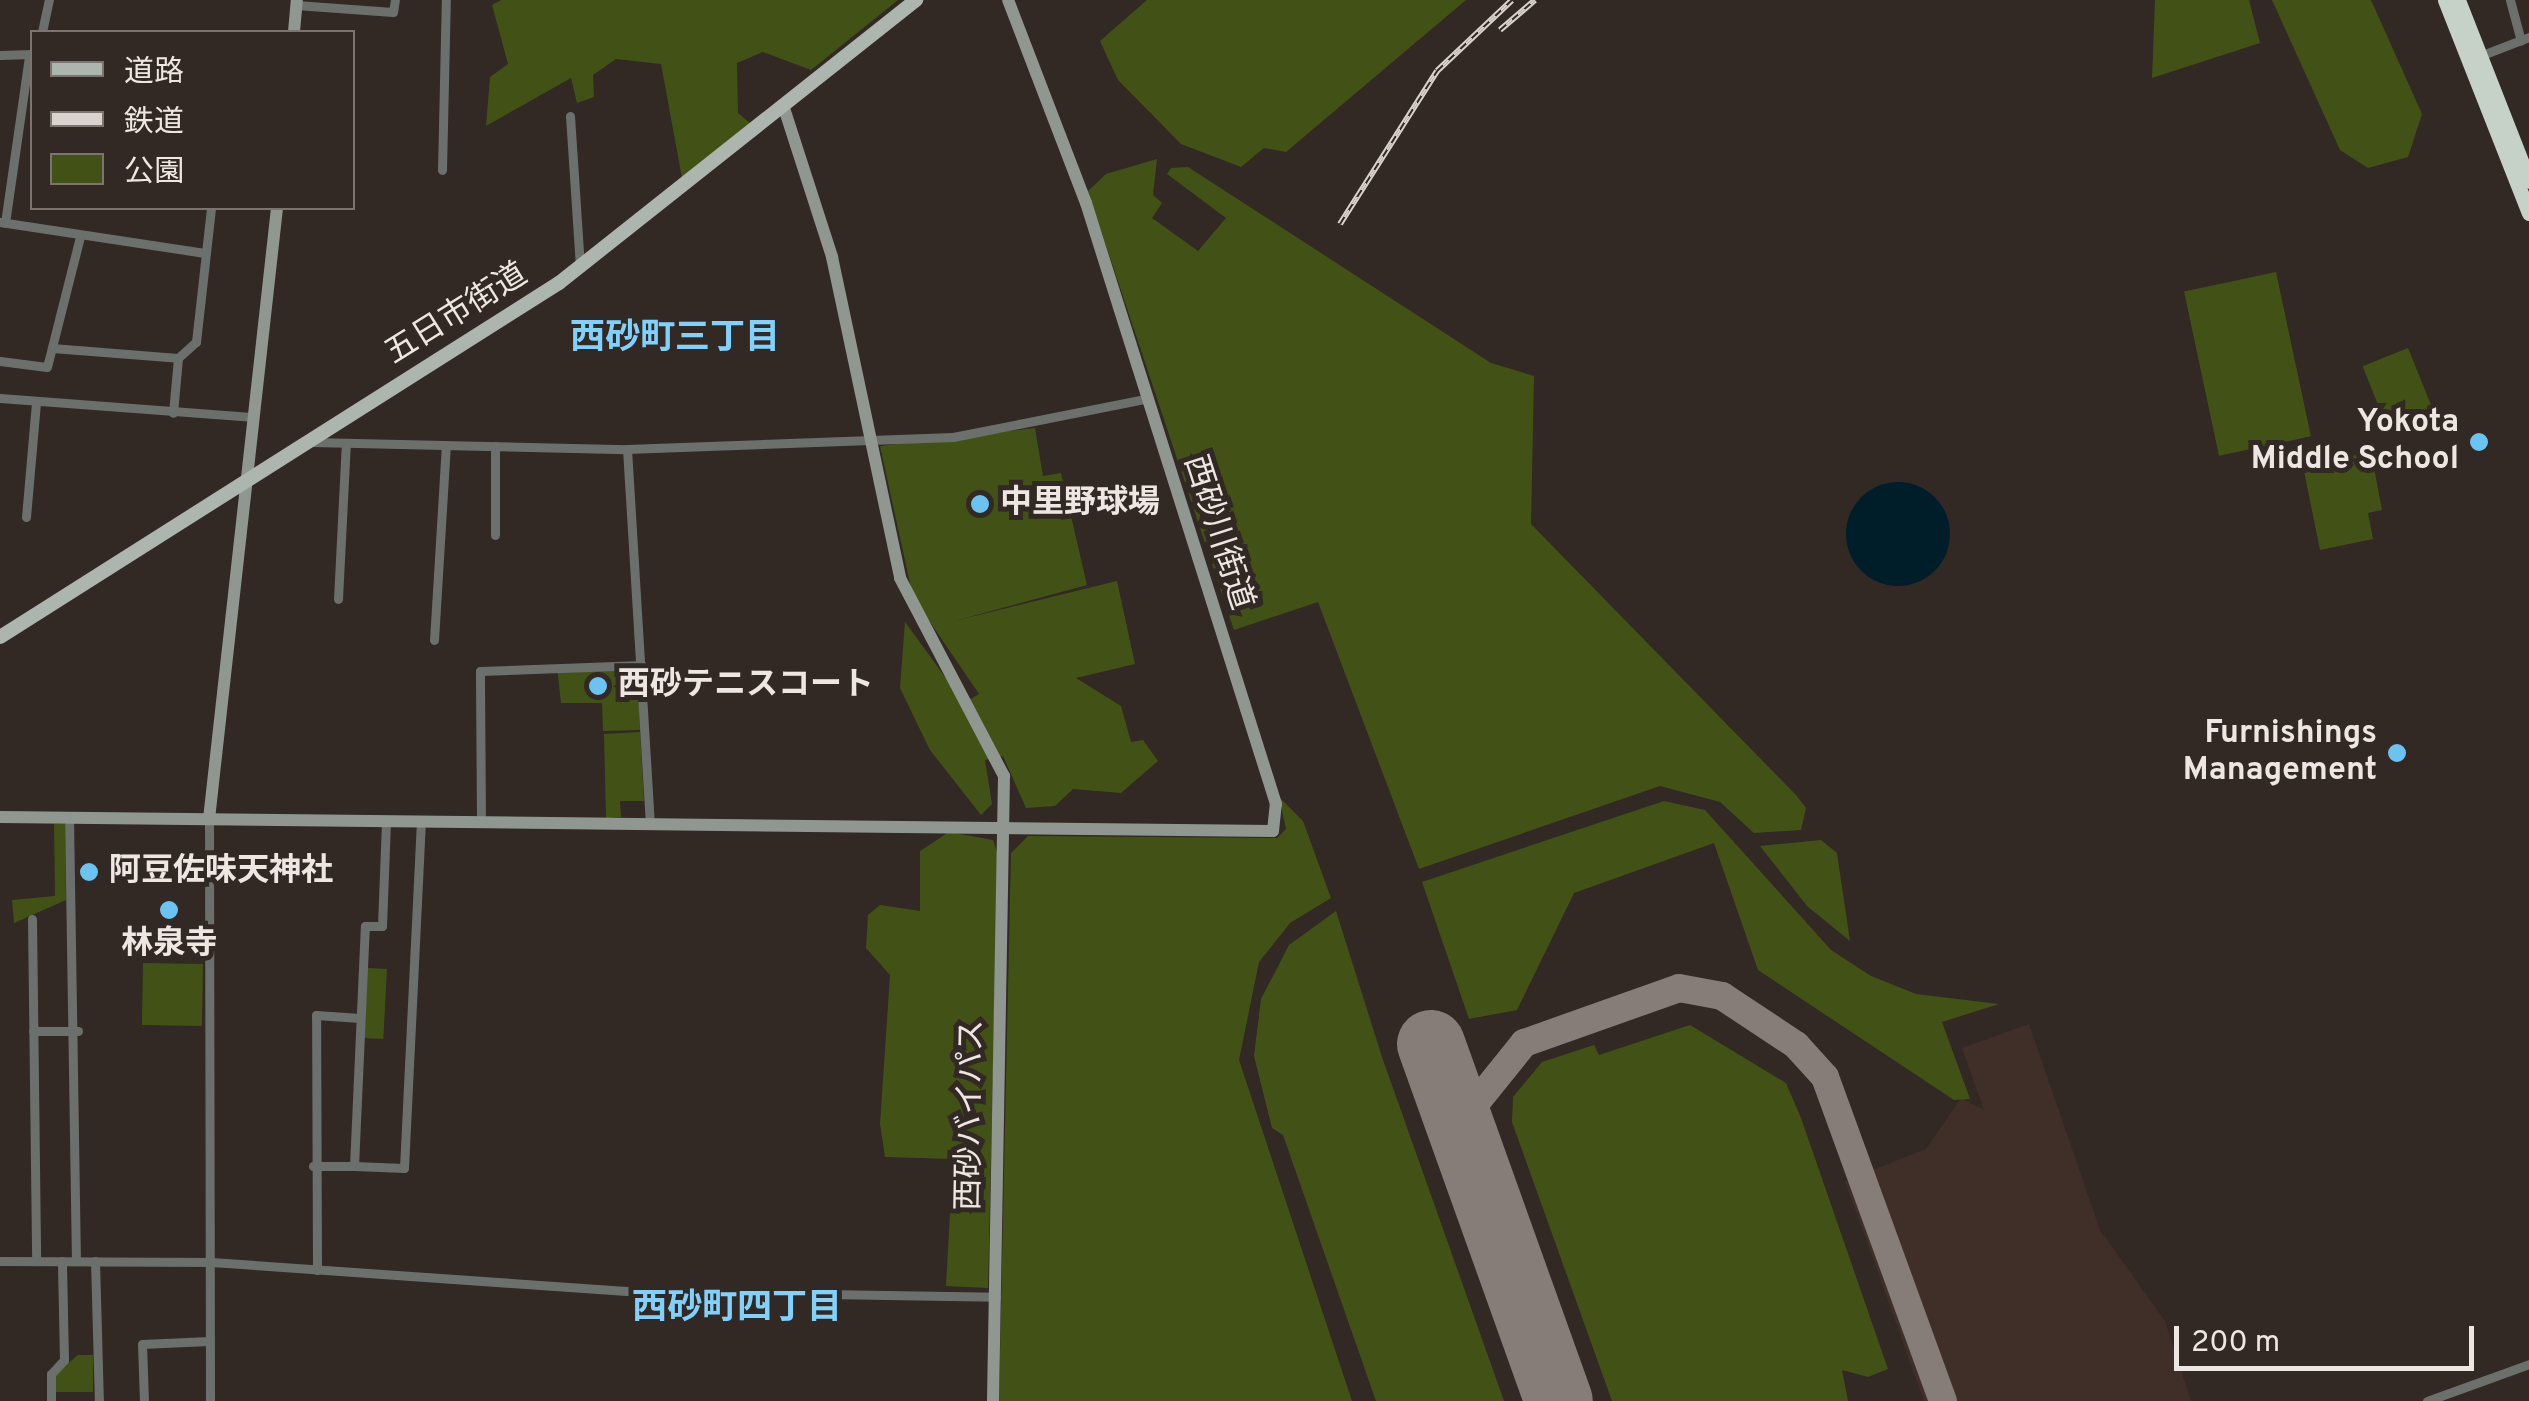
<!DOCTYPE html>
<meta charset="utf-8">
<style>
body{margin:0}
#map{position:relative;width:2529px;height:1401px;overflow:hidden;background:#322824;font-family:Overpass,"Noto Sans JP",sans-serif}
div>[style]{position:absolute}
.built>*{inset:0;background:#402f29}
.green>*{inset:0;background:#425217;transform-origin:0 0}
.water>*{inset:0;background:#001e2a}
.round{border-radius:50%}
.taxiway>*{height:28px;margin:-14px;padding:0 14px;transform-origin:14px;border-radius:14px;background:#867d79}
.runway>*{height:68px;margin:-34px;padding:0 34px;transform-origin:34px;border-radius:34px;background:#867d79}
.street>*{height:9px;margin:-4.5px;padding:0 4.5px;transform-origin:4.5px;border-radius:4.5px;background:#6b706c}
.secondary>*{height:12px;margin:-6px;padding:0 6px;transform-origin:6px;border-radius:6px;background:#909791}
.primary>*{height:14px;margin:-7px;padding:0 7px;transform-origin:7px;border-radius:7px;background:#acb5ae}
.highway>*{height:15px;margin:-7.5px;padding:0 7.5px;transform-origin:7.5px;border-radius:7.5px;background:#c6d1c8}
.rail>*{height:6px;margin-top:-3px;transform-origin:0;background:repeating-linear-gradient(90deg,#322824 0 8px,#d9d2ce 0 16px);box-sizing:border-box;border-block:2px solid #d9d2ce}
.dots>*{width:28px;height:28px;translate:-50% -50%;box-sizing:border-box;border:5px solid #322824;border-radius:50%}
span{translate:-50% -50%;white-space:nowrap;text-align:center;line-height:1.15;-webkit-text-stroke:10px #322824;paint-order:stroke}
.street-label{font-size:32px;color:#ede6e3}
.poi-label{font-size:32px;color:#ede6e3;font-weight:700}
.right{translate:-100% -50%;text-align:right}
.left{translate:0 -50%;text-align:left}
.neighbourhood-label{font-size:35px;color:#80d1fc;font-weight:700}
.legend{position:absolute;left:30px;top:30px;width:325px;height:180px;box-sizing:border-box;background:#322824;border:2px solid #7d7470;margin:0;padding:12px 18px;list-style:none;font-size:30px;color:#ede6e3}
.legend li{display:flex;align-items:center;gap:20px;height:50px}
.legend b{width:50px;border:2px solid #7d7470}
.scale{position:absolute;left:2174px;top:1326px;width:300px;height:45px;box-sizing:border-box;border:5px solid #ede6e3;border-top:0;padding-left:12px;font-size:30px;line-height:35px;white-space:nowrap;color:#ede6e3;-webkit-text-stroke:8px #322824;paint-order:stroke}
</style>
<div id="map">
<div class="built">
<i style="clip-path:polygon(2029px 1024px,2100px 1230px,2165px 1321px,2191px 1401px,1924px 1401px,1845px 1181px,1926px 1149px,1961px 1098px,1984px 1110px,1962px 1048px)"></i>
</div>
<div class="green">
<i style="clip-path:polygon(501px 0,898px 0,811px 70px,763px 52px,737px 63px,738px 113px,750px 123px,682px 178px,661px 64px,616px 59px,593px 75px,594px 97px,577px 103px,571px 78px,486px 126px,490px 77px,508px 64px,492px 5px)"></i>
<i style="clip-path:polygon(1147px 0,1466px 0,1286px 152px,1264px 148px,1241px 167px,1181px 144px,1118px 80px,1100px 41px)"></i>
<i style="clip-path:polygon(2155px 0,2249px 0,2260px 43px,2152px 78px)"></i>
<i style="clip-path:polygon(2272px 0,2371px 0,2422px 114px,2408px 157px,2368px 168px,2340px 150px)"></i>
<i style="clip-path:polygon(1157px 159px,1153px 195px,1162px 203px,1152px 218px,1198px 251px,1226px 218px,1167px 174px,1171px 168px,1188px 167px,1491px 363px,1534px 376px,1531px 524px,1796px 795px,1806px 808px,1801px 830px,1754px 833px,1720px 802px,1660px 786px,1419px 869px,1318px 602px,1234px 630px,1088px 191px,1106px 174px)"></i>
<i style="left:2276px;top:272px;width:168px;height:94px;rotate:78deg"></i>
<i style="left:2408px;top:348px;width:72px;height:49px;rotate:68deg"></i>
<i style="clip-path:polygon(1035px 428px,1043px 476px,1061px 473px,1087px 585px,954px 621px,1117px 581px,1135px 664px,1076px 678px,1121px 706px,1131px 742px,1143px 740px,1158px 761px,1121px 793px,1073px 789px,1055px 806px,1026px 808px,1003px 756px,985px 760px,992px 804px,981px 815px,930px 750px,900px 688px,905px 622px,964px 703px,979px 694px,913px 597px,880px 446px)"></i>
<i style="clip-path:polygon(2371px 452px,2382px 510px,2368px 513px,2373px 539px,2320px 550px,2303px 466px)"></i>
<i style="clip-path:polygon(557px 666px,637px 669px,640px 730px,603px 731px,602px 703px,561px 703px)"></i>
<i style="clip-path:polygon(640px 732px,644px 801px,620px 801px,621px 817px,606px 818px,604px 734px)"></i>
<i style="clip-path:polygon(1279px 797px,1303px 821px,1331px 898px,1290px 923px,1259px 962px,1239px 1060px,1352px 1401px,999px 1401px,1011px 853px,1028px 836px,1277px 838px,1286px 829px)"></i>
<i style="clip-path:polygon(1664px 801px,1705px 810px,1831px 950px,1871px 976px,1916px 994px,1999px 1004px,1942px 1022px,1970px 1099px,1954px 1100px,1758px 970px,1714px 843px,1574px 893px,1517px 1010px,1469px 1019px,1422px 882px)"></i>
<i style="clip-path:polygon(54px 824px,65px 824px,66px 900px,14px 923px,12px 900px,55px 896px)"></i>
<i style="clip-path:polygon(949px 832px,993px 840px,998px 855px,988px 1288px,946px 1286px,953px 1159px,885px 1157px,880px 1124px,890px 975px,866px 948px,868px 915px,880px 905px,920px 911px,920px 851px)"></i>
<i style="clip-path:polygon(1821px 840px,1837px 853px,1850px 941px,1807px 906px,1760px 846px)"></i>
<i style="clip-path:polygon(1336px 911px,1382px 1057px,1504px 1401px,1376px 1401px,1283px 1135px,1272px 1128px,1254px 1056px,1261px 999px,1289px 945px)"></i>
<i style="left:143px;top:963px;width:60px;height:62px;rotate:1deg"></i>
<i style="left:367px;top:968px;width:20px;height:70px;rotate:3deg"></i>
<i style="clip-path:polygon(1690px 1025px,1786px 1083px,1801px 1118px,1888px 1369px,1868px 1377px,1842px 1370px,1848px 1401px,1612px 1401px,1512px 1122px,1513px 1097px,1542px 1062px,1594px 1045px,1599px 1055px)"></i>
<i style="clip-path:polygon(78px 1355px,93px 1355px,93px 1392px,54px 1392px,53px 1376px)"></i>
</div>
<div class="water">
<i class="round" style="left:1846px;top:482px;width:104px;height:104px"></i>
</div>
<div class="taxiway">
<i style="left:1474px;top:1163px;width:59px;rotate:-89deg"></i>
<i style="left:1475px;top:1104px;width:78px;rotate:-51.2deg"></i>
<i style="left:1524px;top:1043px;width:164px;rotate:-19.5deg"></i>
<i style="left:1679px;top:988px;width:44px;rotate:10.5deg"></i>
<i style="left:1722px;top:996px;width:89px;rotate:33.5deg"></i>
<i style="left:1796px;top:1045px;width:43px;rotate:47.8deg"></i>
<i style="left:1825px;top:1077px;width:345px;rotate:70deg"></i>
</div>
<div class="runway">
<i style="left:1431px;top:1044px;width:379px;rotate:70.3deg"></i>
</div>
<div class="street">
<i style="left:2510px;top:0;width:42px;rotate:75deg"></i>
<i style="left:296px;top:5px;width:97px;rotate:4.1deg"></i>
<i style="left:393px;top:12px;width:12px;rotate:-81deg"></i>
<i style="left:42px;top:32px;width:33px;rotate:-78deg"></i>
<i style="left:0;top:55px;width:32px;rotate:-2deg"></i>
<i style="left:2477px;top:57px;width:56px;rotate:-21deg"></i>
<i style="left:570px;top:116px;width:152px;rotate:86.2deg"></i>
<i style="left:442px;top:170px;width:170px;rotate:-88.7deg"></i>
<i style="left:0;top:222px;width:207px;rotate:8.6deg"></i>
<i style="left:5px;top:223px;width:169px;rotate:-81.8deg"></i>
<i style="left:52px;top:348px;width:126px;rotate:4.5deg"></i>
<i style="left:178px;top:358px;width:55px;rotate:95.2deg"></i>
<i style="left:178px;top:358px;width:24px;rotate:-42deg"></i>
<i style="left:196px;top:342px;width:135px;rotate:-83.6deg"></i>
<i style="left:0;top:361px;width:47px;rotate:7.3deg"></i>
<i style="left:47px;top:367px;width:134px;rotate:-75.8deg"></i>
<i style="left:0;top:398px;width:255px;rotate:4.3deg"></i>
<i style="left:312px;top:442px;width:315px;rotate:1.3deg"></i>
<i style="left:627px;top:449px;width:326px;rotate:-2.1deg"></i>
<i style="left:953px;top:437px;width:196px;rotate:-11.2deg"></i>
<i style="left:627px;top:449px;width:375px;rotate:86.5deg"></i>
<i style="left:26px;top:517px;width:115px;rotate:-85deg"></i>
<i style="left:495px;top:535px;width:89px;rotate:-90deg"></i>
<i style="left:338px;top:599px;width:156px;rotate:-87.1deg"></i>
<i style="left:434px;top:640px;width:195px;rotate:-86.5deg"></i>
<i style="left:69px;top:817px;width:444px;rotate:89.1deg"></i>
<i style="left:209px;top:819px;width:582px;rotate:89.9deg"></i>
<i style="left:481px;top:822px;width:151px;rotate:-90.4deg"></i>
<i style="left:480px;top:671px;width:162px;rotate:-2.1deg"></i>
<i style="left:32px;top:919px;width:342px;rotate:89.3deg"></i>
<i style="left:33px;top:1031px;width:45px"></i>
<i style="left:313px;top:1166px;width:41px"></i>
<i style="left:354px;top:1166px;width:240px;rotate:-87.4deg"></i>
<i style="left:365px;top:926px;width:17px"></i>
<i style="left:382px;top:926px;width:105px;rotate:-87.8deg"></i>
<i style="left:354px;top:1166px;width:50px;rotate:2.3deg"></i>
<i style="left:404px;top:1168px;width:346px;rotate:-87.2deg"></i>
<i style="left:0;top:1261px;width:211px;rotate:0.3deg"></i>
<i style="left:211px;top:1262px;width:420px;rotate:4deg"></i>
<i style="left:630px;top:1291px;width:366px;rotate:0.9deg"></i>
<i style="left:95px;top:1261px;width:140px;rotate:88.4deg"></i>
<i style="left:317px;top:1270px;width:255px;rotate:-90.2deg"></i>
<i style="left:316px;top:1015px;width:44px;rotate:3.9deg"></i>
<i style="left:51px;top:1401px;width:27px;rotate:-90deg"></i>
<i style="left:51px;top:1374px;width:19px;rotate:-47deg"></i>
<i style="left:64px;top:1360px;width:99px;rotate:-91.2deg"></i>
<i style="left:144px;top:1401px;width:57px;rotate:-92deg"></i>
<i style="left:142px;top:1344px;width:67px;rotate:-2.6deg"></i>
<i style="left:2427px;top:1401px;width:109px;rotate:-19.9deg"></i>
</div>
<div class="secondary">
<i style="left:294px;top:32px;width:32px;rotate:-85deg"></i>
<i style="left:784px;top:108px;width:157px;rotate:72.1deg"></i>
<i style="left:832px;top:257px;width:328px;rotate:78deg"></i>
<i style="left:900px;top:578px;width:224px;rotate:62.3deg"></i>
<i style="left:1004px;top:776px;width:625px;rotate:91.01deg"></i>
<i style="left:0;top:817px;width:1273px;rotate:0.63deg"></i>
<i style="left:1273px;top:831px;width:27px;rotate:-84deg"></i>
<i style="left:1276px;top:804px;width:630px;rotate:-107.54deg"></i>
<i style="left:1086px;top:203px;width:217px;rotate:-111deg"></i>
<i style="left:209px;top:819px;width:615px;rotate:-83.65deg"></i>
</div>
<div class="primary">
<i style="left:0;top:637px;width:662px;rotate:-32.35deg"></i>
<i style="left:559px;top:283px;width:456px;rotate:-38.4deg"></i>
</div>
<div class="highway">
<i style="left:2445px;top:0;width:229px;rotate:68.5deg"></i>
<i style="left:2458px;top:0;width:194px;rotate:68.6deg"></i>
</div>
<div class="rail">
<i style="left:1500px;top:30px;width:46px;rotate:-40.6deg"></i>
<i style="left:1340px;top:224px;width:181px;rotate:-57.6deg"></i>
<i style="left:1437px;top:71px;width:103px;rotate:-43.4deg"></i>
</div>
<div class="dots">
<i style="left:2479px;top:442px;background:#6ac3f1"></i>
<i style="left:980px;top:504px;background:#6ac3f1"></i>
<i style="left:598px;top:686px;background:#6ac3f1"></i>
<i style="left:2397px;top:753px;background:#6ac3f1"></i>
<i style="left:89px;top:872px;background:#6ac3f1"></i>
<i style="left:169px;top:910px;background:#6ac3f1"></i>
</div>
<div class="street-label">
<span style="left:457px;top:315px;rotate:-32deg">五日市街道</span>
<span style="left:1217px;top:533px;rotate:72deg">西砂川街道</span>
<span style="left:972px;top:1115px;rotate:-89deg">西砂バイパス</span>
</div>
<div class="poi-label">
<span class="right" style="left:2459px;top:442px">Yokota<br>Middle School</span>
<span class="left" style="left:1000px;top:504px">中里野球場</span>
<span class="left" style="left:618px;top:686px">西砂テニスコート</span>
<span class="right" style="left:2377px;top:753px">Furnishings<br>Management</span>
<span class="left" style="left:109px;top:872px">阿豆佐味天神社</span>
<span style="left:169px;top:945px">林泉寺</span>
</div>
<div class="neighbourhood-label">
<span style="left:675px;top:339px">西砂町三丁目</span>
<span style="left:737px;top:1309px">西砂町四丁目</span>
</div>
<ul class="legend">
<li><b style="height:12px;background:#acb5ae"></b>道路</li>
<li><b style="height:12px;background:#d9d2ce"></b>鉄道</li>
<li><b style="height:28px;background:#425217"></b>公園</li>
</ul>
<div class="scale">200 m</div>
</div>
